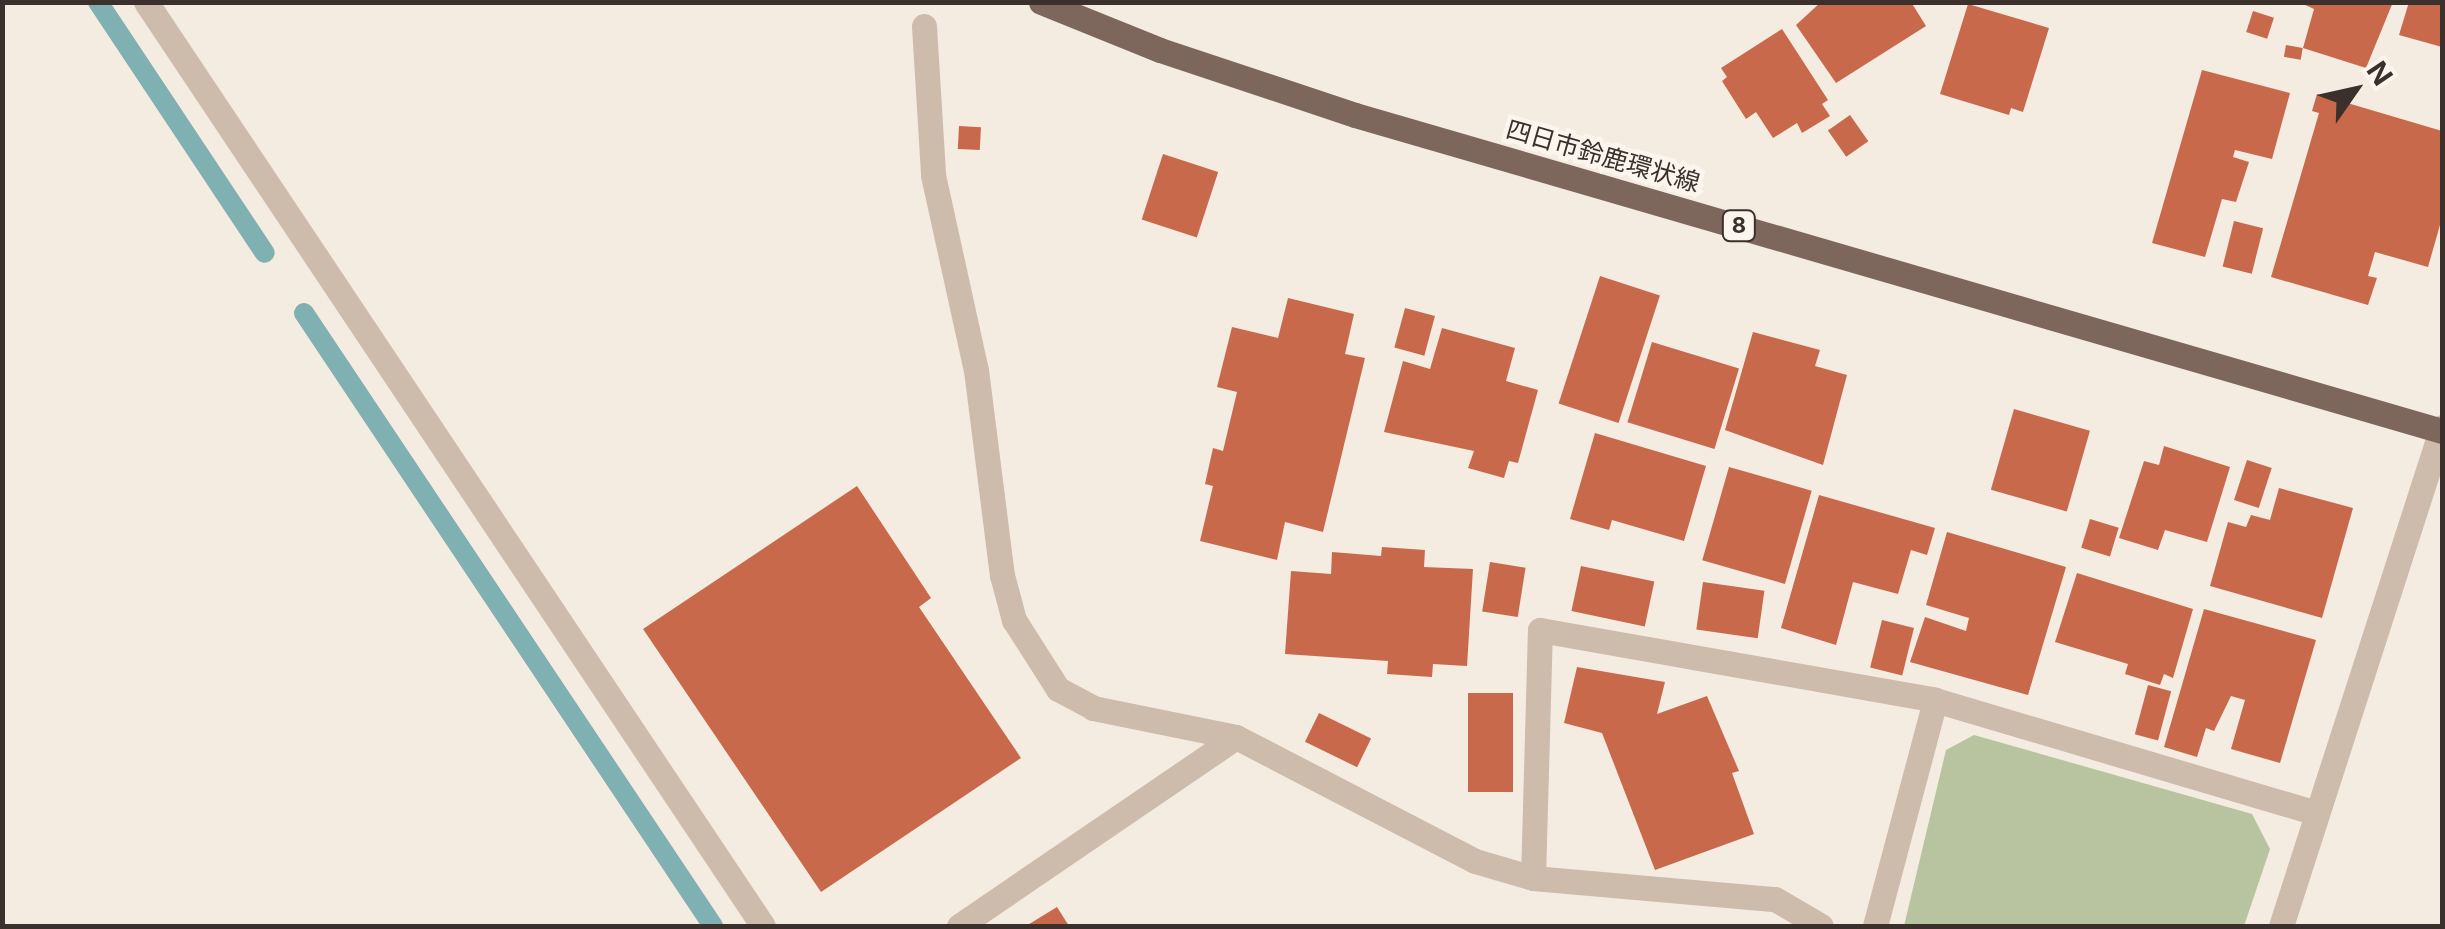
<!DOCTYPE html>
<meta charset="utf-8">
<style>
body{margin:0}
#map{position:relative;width:2445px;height:929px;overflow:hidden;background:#f4ebe1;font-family:Inter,"Noto Sans JP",sans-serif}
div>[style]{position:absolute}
.green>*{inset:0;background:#b8c4a0}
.stream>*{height:20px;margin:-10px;padding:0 10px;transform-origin:10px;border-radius:10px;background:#7fb0b2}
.building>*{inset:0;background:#c8694b;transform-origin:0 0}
.minor>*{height:25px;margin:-12.5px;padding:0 12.5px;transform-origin:12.5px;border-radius:12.5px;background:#cdbbac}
.primary>*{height:25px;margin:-12.5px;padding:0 12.5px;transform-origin:12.5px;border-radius:12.5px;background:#7d675c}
span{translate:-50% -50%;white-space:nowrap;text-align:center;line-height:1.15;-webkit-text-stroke:9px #fbf5ee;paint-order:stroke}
.shield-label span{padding:2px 8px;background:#fbf5ee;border:2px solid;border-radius:8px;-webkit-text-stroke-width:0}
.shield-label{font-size:22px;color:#3b302b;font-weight:700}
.street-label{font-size:25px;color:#3b302b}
.frame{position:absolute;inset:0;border:5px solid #3b302b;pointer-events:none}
.north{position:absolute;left:2305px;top:40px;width:100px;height:100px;-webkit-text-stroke:8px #fbf5ee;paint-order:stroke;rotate:56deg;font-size:28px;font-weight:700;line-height:40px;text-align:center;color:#3b302b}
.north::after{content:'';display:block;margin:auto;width:35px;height:45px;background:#3b302b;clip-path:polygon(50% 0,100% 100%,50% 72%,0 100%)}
</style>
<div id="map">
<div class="green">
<i style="clip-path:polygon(1974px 735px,2252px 814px,2270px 849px,2244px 926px,1904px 926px,1946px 750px)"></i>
</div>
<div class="stream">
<i style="left:98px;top:2px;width:301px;rotate:56.4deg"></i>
<i style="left:304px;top:313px;width:737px;rotate:56.29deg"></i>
</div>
<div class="building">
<i style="clip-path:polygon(1821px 2px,1911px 2px,1926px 26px,1836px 83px,1796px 25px)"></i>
<i style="clip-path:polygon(2299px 2px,2393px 2px,2366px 68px,2303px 48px,2314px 9px)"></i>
<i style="clip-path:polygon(2409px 2px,2442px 2px,2442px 47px,2399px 35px)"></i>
<i style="clip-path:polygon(1968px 4px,2049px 28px,2023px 112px,2011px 108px,2009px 115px,1940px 94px)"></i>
<i style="left:2253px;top:11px;width:22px;height:22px;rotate:18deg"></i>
<i style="clip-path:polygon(1782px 29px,1828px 100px,1822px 104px,1830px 116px,1802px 133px,1797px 123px,1773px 138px,1756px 112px,1746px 119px,1722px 81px,1727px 77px,1721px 68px)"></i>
<i style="left:2286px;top:45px;width:17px;height:12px;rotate:10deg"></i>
<i style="clip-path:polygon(2202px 70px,2290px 93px,2272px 159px,2235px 150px,2233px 157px,2249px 162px,2236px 202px,2222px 199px,2205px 257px,2152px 243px)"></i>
<i style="clip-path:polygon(2317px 94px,2442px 131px,2442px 218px,2428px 267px,2375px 252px,2368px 276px,2377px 278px,2368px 305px,2271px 277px,2319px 113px,2312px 111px)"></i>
<i style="left:1850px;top:115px;width:32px;height:27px;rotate:55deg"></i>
<i style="left:959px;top:126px;width:22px;height:23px;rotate:3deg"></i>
<i style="left:1163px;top:154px;width:58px;height:69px;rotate:18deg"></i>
<i style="left:2234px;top:221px;width:30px;height:47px;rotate:14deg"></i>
<i style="left:1600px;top:276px;width:63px;height:134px;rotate:18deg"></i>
<i style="clip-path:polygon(1288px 298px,1354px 314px,1345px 354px,1365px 358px,1323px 532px,1285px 522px,1277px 560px,1200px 541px,1213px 486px,1205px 484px,1213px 448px,1223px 451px,1237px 392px,1217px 387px,1232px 327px,1278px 338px)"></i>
<i style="left:1405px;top:308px;width:31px;height:41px;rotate:15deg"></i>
<i style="clip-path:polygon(1442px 328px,1515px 348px,1506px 381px,1538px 390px,1518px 463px,1509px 461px,1504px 478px,1468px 468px,1474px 451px,1384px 432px,1403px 361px,1430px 369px)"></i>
<i style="clip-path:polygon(1753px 332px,1820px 350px,1815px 366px,1847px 375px,1823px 465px,1725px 430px)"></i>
<i style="left:1652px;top:342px;width:91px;height:84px;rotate:17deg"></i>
<i style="left:2014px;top:409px;width:79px;height:84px;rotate:16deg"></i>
<i style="clip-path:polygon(1595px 433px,1706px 466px,1684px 541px,1612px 520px,1609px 530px,1570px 519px)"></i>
<i style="clip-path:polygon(2164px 446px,2230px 467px,2207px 542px,2165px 530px,2158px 550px,2119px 538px,2144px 461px,2159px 465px)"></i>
<i style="left:2247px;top:460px;width:26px;height:42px;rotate:18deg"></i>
<i style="left:1729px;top:467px;width:86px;height:97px;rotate:16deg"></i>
<i style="clip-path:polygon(857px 486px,931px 598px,919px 607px,1021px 758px,821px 892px,643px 629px)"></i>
<i style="clip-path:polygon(2279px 488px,2353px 508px,2322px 618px,2210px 586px,2228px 522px,2246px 527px,2251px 515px,2270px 520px)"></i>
<i style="clip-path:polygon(1819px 495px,1935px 528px,1927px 555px,1911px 550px,1898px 594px,1853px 582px,1836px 645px,1781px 628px)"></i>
<i style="left:2090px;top:519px;width:30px;height:30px;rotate:17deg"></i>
<i style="clip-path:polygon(1947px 532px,2066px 567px,2028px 695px,1910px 662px,1925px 617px,1966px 631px,1969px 618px,1926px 605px)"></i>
<i style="clip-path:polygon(1382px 547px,1425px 550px,1424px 567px,1473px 569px,1467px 666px,1433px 664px,1432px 677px,1387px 674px,1388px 661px,1285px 654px,1291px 571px,1331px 574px,1332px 552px,1381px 556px)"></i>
<i style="left:1490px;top:562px;width:36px;height:50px;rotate:9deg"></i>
<i style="left:1581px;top:566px;width:75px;height:46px;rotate:12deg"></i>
<i style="clip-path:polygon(2077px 573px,2193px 609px,2173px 678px,2164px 674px,2160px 685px,2125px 674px,2128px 664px,2055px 642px)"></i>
<i style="left:1703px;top:582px;width:62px;height:48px;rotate:8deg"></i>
<i style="clip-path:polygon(2204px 609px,2316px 640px,2280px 763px,2231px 749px,2245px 700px,2231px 696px,2214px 731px,2206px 728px,2197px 757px,2164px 747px)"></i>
<i style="left:1882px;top:620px;width:33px;height:49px;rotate:14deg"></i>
<i style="clip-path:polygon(1577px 667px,1665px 682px,1657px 714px,1707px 696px,1739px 771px,1732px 773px,1754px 834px,1655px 870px,1602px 733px,1564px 723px)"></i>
<i style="left:2148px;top:685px;width:24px;height:51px;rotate:15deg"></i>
<i style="left:1468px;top:693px;width:45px;height:99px"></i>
<i style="left:1319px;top:713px;width:58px;height:32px;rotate:26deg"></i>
<i style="clip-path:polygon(1057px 907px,1069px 926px,1026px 926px)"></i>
</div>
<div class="minor">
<i style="left:146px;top:2px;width:1111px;rotate:56.27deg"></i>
<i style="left:924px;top:26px;width:149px;rotate:86.5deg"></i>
<i style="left:933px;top:175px;width:200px;rotate:77.6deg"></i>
<i style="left:976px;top:370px;width:207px;rotate:82.8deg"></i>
<i style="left:1002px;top:575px;width:47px;rotate:75.1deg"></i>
<i style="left:1014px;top:620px;width:82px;rotate:57.5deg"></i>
<i style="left:1058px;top:689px;width:40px;rotate:28deg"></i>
<i style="left:1093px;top:708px;width:146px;rotate:11.5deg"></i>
<i style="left:1236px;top:737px;width:269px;rotate:27.4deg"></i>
<i style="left:1475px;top:861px;width:60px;rotate:16.3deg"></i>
<i style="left:1533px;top:878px;width:243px;rotate:5deg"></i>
<i style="left:1775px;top:899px;width:53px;rotate:30.4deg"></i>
<i style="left:1533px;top:878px;width:248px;rotate:-88.4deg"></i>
<i style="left:1540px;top:630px;width:401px;rotate:10deg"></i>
<i style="left:959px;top:926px;width:335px;rotate:-34.3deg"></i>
<i style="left:1875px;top:926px;width:234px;rotate:-75.1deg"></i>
<i style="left:1935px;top:700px;width:397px;rotate:16.5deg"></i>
<i style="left:2281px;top:926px;width:524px;rotate:-72.12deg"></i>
</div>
<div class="primary">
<i style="left:1041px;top:2px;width:128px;rotate:22deg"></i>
<i style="left:1160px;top:50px;width:206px;rotate:18.4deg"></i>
<i style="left:1355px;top:115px;width:1132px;rotate:16.21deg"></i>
</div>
<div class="shield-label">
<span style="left:1739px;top:226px">8</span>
</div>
<div class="street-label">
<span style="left:1603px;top:156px;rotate:16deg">四日市鈴鹿環状線</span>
</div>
<div class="frame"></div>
<div class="north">N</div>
</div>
